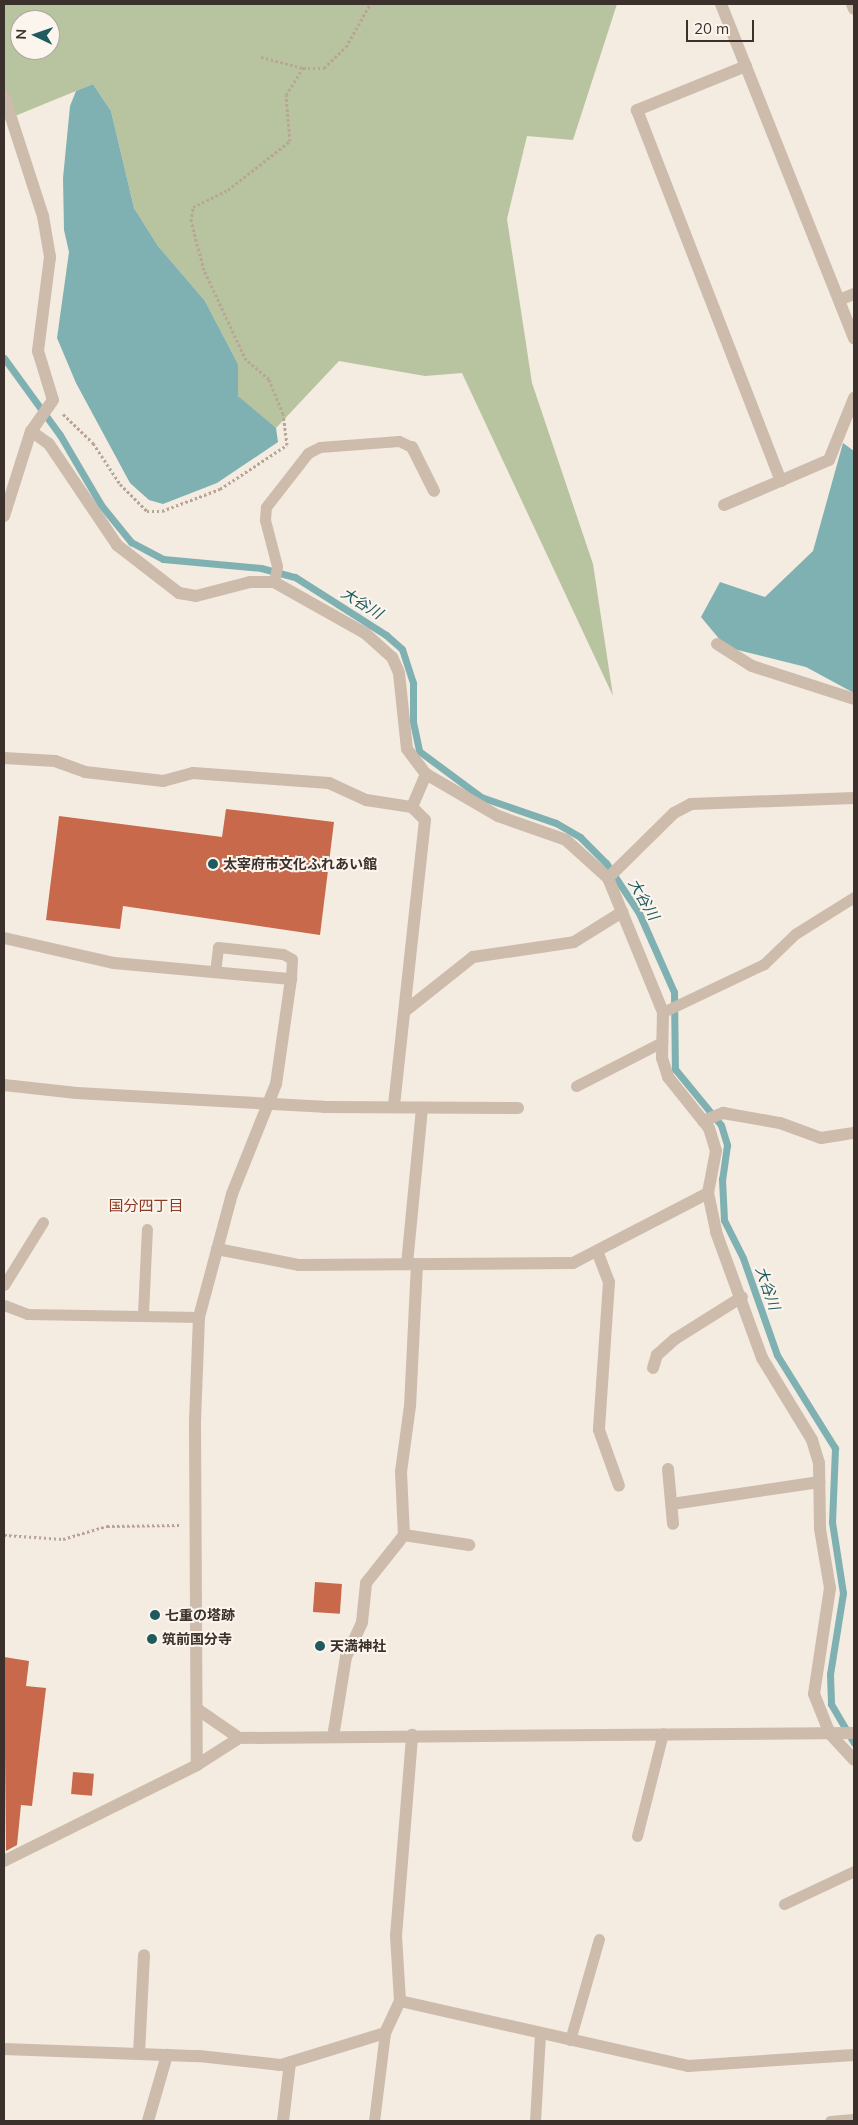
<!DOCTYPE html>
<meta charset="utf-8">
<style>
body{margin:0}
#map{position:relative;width:858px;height:2125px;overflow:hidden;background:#f4ebe1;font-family:Mulish,"Noto Sans JP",sans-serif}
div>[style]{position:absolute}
.green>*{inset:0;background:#b8c4a0}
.water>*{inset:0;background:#7fb0b2}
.stream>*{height:7px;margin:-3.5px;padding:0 3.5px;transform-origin:3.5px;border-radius:3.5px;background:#7fb0b2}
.building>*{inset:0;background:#c8694b;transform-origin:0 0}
.path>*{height:3px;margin-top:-1.5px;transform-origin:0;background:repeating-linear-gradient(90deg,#b9a596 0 2.5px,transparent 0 5px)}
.lane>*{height:11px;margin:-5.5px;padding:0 5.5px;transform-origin:5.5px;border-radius:5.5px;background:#cdbbac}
.street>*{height:12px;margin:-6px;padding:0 6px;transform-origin:6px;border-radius:6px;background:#cdbbac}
.dots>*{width:14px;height:14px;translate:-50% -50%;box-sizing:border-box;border:2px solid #fbf5ee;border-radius:50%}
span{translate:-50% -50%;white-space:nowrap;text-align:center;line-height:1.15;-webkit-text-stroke:4px #fbf5ee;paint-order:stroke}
.poi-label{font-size:14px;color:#3b302b;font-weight:700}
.left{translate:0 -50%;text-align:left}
.water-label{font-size:15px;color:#1f5a5e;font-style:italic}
.neighbourhood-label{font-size:15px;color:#8c3b22}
.frame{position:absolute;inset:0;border:5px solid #3b302b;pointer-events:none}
.north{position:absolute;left:10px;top:10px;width:50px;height:50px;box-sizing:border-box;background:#fbf5ee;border:1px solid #aea6a0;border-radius:50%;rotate:273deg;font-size:14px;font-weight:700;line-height:20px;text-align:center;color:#3b302b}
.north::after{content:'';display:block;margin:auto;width:18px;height:22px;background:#1f5a5e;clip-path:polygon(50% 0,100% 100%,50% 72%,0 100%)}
.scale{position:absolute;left:686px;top:20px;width:68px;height:22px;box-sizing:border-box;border:2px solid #3b302b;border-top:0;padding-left:6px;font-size:15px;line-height:18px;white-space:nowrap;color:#3b302b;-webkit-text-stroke:4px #fbf5ee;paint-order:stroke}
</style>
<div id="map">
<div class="green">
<i style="clip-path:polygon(evenodd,4px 4px,617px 4px,573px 140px,527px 136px,507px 219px,532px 383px,593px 564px,613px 696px,462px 373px,425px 376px,339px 361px,276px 428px,252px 410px,238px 396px,238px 364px,205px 301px,158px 246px,134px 208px,111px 111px,93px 84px,15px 116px,4px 106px,4px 4px,20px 20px,50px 20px,50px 50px,20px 50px,20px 20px)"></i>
</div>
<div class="water">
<i style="clip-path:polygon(93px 84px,111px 111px,134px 208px,158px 246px,205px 301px,238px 364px,238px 396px,276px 428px,278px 442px,217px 483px,163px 504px,149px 500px,130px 483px,76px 383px,57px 338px,69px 252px,64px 230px,63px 178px,70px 106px,76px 91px)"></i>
<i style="clip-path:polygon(843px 443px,854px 451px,854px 693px,806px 667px,726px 647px,701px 617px,720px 582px,765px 597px,813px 551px)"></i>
</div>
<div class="stream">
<i style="left:4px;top:358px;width:95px;rotate:54deg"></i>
<i style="left:60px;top:435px;width:81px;rotate:59.6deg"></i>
<i style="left:101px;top:505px;width:48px;rotate:51deg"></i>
<i style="left:131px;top:542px;width:36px;rotate:28deg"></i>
<i style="left:163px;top:559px;width:98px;rotate:5.2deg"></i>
<i style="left:261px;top:568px;width:35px;rotate:15deg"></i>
<i style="left:295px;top:577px;width:108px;rotate:32.5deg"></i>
<i style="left:386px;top:635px;width:21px;rotate:41deg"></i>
<i style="left:402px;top:649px;width:36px;rotate:72deg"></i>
<i style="left:413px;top:683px;width:39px;rotate:90deg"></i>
<i style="left:413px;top:722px;width:30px;rotate:78deg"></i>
<i style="left:419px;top:751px;width:77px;rotate:36.6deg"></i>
<i style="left:481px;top:797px;width:79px;rotate:19.1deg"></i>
<i style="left:556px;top:823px;width:28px;rotate:30deg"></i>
<i style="left:580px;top:837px;width:37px;rotate:45deg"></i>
<i style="left:606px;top:863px;width:60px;rotate:56.6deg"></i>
<i style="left:639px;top:913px;width:86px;rotate:66.1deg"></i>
<i style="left:674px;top:992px;width:77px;rotate:89.3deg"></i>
<i style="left:675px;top:1069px;width:72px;rotate:50.6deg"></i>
<i style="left:721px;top:1125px;width:21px;rotate:73deg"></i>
<i style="left:727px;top:1145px;width:34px;rotate:98deg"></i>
<i style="left:722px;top:1179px;width:41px;rotate:87.2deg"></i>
<i style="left:724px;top:1220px;width:42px;rotate:63.4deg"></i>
<i style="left:743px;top:1258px;width:103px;rotate:70.7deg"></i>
<i style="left:777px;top:1355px;width:110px;rotate:58.1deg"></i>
<i style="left:835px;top:1448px;width:74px;rotate:92.3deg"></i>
<i style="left:832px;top:1522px;width:72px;rotate:81.2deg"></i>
<i style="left:843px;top:1593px;width:82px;rotate:99.1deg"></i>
<i style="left:830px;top:1674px;width:30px;rotate:88deg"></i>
<i style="left:831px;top:1704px;width:45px;rotate:59.5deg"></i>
</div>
<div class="building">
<i style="clip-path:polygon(226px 809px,334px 822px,320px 935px,123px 906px,120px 929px,46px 920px,59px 816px,222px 837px)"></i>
<i style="left:315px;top:1582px;width:27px;height:30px;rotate:4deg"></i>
<i style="clip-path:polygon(4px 1657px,29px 1661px,26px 1686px,46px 1688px,32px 1806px,21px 1805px,17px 1845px,6px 1851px)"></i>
<i style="left:73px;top:1772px;width:21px;height:22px;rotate:5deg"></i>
</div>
<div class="path">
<i style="left:261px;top:57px;width:43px;rotate:14.7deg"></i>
<i style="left:63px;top:414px;width:42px;rotate:44deg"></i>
<i style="left:93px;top:443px;width:49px;rotate:56.6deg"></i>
<i style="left:120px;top:484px;width:38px;rotate:45deg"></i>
<i style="left:147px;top:511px;width:15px"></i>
<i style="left:162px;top:511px;width:62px;rotate:-20.8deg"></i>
<i style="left:220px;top:489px;width:80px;rotate:-33.3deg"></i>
<i style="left:287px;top:445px;width:31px;rotate:-97deg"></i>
<i style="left:283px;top:414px;width:38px;rotate:-112deg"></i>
<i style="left:269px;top:379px;width:30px;rotate:-140deg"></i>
<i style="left:246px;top:360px;width:99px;rotate:-115deg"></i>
<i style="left:204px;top:270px;width:51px;rotate:-104.9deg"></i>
<i style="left:191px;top:221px;width:14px;rotate:-82deg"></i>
<i style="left:193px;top:207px;width:39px;rotate:-26deg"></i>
<i style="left:228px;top:190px;width:79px;rotate:-38.3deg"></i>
<i style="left:290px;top:141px;width:46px;rotate:-95deg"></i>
<i style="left:286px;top:95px;width:32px;rotate:-58deg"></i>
<i style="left:303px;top:68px;width:21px"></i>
<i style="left:324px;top:68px;width:30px;rotate:-44deg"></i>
<i style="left:346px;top:47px;width:49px;rotate:-60.8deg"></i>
<i style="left:4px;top:1535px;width:59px;rotate:3.9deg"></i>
<i style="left:63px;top:1539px;width:46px;rotate:-16.5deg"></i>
<i style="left:107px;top:1526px;width:72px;rotate:-0.8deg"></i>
</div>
<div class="lane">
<i style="left:274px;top:582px;width:16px;rotate:-79deg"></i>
<i style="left:277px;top:566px;width:48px;rotate:-104.6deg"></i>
<i style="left:265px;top:520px;width:13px;rotate:-86deg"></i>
<i style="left:266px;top:507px;width:68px;rotate:-52.1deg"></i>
<i style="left:308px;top:453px;width:13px;rotate:-27deg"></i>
<i style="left:320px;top:447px;width:79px;rotate:-4.3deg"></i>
<i style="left:399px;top:441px;width:14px;rotate:25deg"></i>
<i style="left:215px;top:972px;width:25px;rotate:-83deg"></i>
<i style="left:218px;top:947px;width:65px;rotate:6.1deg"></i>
<i style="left:283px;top:954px;width:10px;rotate:29deg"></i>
<i style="left:292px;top:959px;width:20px;rotate:93deg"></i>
<i style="left:663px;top:1012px;width:112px;rotate:-25.4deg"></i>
<i style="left:764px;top:964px;width:43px;rotate:-44.1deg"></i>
<i style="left:795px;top:934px;width:70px;rotate:-32.1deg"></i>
<i style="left:576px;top:1086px;width:97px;rotate:-27.1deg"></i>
<i style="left:4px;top:1285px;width:74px;rotate:-58.2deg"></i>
<i style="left:4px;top:1305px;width:25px;rotate:21deg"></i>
<i style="left:27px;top:1314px;width:172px;rotate:1deg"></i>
<i style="left:143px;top:1313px;width:84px;rotate:-87.3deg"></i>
<i style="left:637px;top:1836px;width:106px;rotate:-75.8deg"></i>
<i style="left:784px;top:1904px;width:77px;rotate:-25.2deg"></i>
<i style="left:570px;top:2040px;width:105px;rotate:-74deg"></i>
<i style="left:374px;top:2121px;width:89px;rotate:-82.9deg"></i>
<i style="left:535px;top:2121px;width:88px;rotate:-86.7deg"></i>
<i style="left:830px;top:2121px;width:24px;rotate:-5deg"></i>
</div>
<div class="street">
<i style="left:721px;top:4px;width:360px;rotate:68.3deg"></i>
<i style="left:852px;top:4px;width:5px;rotate:68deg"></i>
<i style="left:746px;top:66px;width:118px;rotate:158deg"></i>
<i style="left:637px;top:110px;width:398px;rotate:68.8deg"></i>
<i style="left:4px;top:96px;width:126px;rotate:72deg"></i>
<i style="left:43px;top:216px;width:42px;rotate:80.3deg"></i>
<i style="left:50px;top:257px;width:95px;rotate:97.3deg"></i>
<i style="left:38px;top:351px;width:51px;rotate:73deg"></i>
<i style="left:53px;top:400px;width:38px;rotate:125deg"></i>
<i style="left:31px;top:431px;width:89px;rotate:107.6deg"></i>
<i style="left:839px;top:300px;width:16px;rotate:-22deg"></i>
<i style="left:31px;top:431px;width:22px;rotate:36deg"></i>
<i style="left:49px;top:444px;width:122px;rotate:56deg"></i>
<i style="left:117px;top:545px;width:78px;rotate:37.7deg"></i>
<i style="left:179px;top:593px;width:17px;rotate:10deg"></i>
<i style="left:196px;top:596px;width:56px;rotate:-14.5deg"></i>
<i style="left:250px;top:582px;width:24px"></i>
<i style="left:274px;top:582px;width:104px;rotate:29.3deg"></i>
<i style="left:365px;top:633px;width:36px;rotate:42deg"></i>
<i style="left:392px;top:657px;width:17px;rotate:66deg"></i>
<i style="left:399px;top:673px;width:76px;rotate:84deg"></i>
<i style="left:407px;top:749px;width:31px;rotate:53deg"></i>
<i style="left:426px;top:774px;width:83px;rotate:30.3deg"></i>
<i style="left:498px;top:816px;width:72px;rotate:19.4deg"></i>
<i style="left:566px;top:840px;width:57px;rotate:42.1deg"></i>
<i style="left:608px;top:878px;width:145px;rotate:67.7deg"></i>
<i style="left:663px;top:1012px;width:46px;rotate:91.2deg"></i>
<i style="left:662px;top:1058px;width:20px;rotate:72deg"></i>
<i style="left:668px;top:1077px;width:65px;rotate:51.2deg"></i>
<i style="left:709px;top:1128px;width:24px;rotate:73deg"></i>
<i style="left:716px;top:1151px;width:43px;rotate:100.8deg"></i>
<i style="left:708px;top:1193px;width:40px;rotate:78deg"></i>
<i style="left:716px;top:1232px;width:134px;rotate:69.9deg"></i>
<i style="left:762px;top:1358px;width:96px;rotate:58.6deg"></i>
<i style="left:812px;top:1440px;width:24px;rotate:73deg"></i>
<i style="left:819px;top:1463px;width:66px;rotate:89.1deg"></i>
<i style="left:820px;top:1529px;width:60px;rotate:80.4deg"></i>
<i style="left:830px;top:1588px;width:107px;rotate:98.6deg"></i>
<i style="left:814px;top:1694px;width:43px;rotate:68.2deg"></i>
<i style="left:830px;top:1734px;width:35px;rotate:47deg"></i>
<i style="left:412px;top:447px;width:49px;rotate:63.4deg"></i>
<i style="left:724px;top:505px;width:114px;rotate:-23.2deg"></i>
<i style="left:829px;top:460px;width:67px;rotate:-68deg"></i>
<i style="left:717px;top:644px;width:41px;rotate:32.2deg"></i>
<i style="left:752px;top:666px;width:107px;rotate:17.9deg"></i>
<i style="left:4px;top:758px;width:51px;rotate:3.4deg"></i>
<i style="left:55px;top:761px;width:32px;rotate:20deg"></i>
<i style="left:85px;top:772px;width:79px;rotate:6.6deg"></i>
<i style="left:163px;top:781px;width:31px;rotate:-15deg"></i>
<i style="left:193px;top:773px;width:136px;rotate:4.2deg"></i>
<i style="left:329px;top:783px;width:41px;rotate:24.7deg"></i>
<i style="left:366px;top:800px;width:47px;rotate:8.7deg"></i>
<i style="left:412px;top:807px;width:18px;rotate:45deg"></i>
<i style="left:425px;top:820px;width:288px;rotate:96.2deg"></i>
<i style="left:412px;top:807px;width:36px;rotate:-67deg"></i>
<i style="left:608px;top:878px;width:93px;rotate:-44.6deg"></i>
<i style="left:674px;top:813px;width:19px;rotate:-28deg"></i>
<i style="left:691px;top:804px;width:163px;rotate:-2.1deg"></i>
<i style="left:4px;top:938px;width:113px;rotate:12.8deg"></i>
<i style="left:114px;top:963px;width:178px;rotate:5.2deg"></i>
<i style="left:291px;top:979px;width:106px;rotate:98.1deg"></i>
<i style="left:276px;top:1084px;width:118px;rotate:111.8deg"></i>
<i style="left:232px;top:1194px;width:127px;rotate:105deg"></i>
<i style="left:199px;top:1317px;width:105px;rotate:92.2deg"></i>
<i style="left:195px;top:1422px;width:343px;rotate:89.7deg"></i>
<i style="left:405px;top:1011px;width:87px;rotate:-38.5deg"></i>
<i style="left:473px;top:957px;width:102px;rotate:-8.4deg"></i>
<i style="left:574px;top:942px;width:57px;rotate:-32deg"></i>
<i style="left:4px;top:1085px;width:73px;rotate:6.3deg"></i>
<i style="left:77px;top:1093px;width:247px;rotate:3.2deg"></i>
<i style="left:324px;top:1107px;width:194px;rotate:0.3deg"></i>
<i style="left:703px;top:1121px;width:22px;rotate:-22deg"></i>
<i style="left:723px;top:1113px;width:58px;rotate:10deg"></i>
<i style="left:780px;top:1123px;width:44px;rotate:20.1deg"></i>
<i style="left:821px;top:1138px;width:33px;rotate:-9deg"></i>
<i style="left:217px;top:1249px;width:84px;rotate:11deg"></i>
<i style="left:299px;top:1265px;width:274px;rotate:-0.4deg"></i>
<i style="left:573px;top:1263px;width:152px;rotate:-27.4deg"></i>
<i style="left:597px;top:1251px;width:33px;rotate:69deg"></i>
<i style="left:609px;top:1282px;width:148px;rotate:93.9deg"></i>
<i style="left:599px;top:1430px;width:59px;rotate:70.3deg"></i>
<i style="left:407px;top:1264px;width:157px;rotate:-84.5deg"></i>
<i style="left:417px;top:1264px;width:142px;rotate:92.8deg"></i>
<i style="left:410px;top:1406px;width:67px;rotate:97.8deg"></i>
<i style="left:401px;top:1472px;width:63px;rotate:87.3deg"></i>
<i style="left:404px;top:1535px;width:66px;rotate:8.7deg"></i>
<i style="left:653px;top:1368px;width:14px;rotate:-73deg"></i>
<i style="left:657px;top:1355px;width:24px;rotate:-42deg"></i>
<i style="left:675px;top:1339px;width:79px;rotate:-32.1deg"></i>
<i style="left:668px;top:1469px;width:55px;rotate:84.8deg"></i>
<i style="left:672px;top:1504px;width:149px;rotate:-8.5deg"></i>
<i style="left:200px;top:1711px;width:47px;rotate:34.7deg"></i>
<i style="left:333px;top:1737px;width:81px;rotate:-80.8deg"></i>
<i style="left:346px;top:1657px;width:38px;rotate:-65deg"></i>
<i style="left:362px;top:1622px;width:39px;rotate:-84deg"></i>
<i style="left:366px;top:1583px;width:61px;rotate:-51.6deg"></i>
<i style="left:4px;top:1861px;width:216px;rotate:-26.4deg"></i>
<i style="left:197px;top:1765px;width:50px;rotate:-32.7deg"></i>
<i style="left:239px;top:1738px;width:615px;rotate:-0.47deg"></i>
<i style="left:400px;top:2001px;width:295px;rotate:12.7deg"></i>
<i style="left:688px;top:2066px;width:166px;rotate:-3.8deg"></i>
<i style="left:4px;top:2049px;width:195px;rotate:2.1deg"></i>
<i style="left:199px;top:2056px;width:82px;rotate:6.3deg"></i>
<i style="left:281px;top:2065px;width:109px;rotate:-17.1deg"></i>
<i style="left:385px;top:2033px;width:35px;rotate:-65deg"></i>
<i style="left:400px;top:2001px;width:65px;rotate:-93.5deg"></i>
<i style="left:396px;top:1936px;width:202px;rotate:-85.4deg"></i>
<i style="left:139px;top:2054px;width:99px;rotate:-87.1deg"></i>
<i style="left:148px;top:2121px;width:69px;rotate:-73.9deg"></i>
<i style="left:283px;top:2121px;width:59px;rotate:-83.2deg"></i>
</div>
<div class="dots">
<i style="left:213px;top:864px;background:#1f5a5e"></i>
<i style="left:155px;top:1615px;background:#1f5a5e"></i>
<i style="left:152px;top:1639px;background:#1f5a5e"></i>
<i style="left:320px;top:1646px;background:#1f5a5e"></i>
</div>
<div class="poi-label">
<span class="left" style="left:223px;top:864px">太宰府市文化ふれあい館</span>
<span class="left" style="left:165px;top:1615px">七重の塔跡</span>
<span class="left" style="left:162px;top:1639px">筑前国分寺</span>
<span class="left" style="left:330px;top:1646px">天満神社</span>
</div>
<div class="water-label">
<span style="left:362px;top:603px;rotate:32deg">大谷川</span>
<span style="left:644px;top:899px;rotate:60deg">大谷川</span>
<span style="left:768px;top:1288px;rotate:71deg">大谷川</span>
</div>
<div class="neighbourhood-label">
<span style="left:146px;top:1206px">国分四丁目</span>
</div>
<div class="frame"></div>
<div class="north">N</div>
<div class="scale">20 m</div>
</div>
